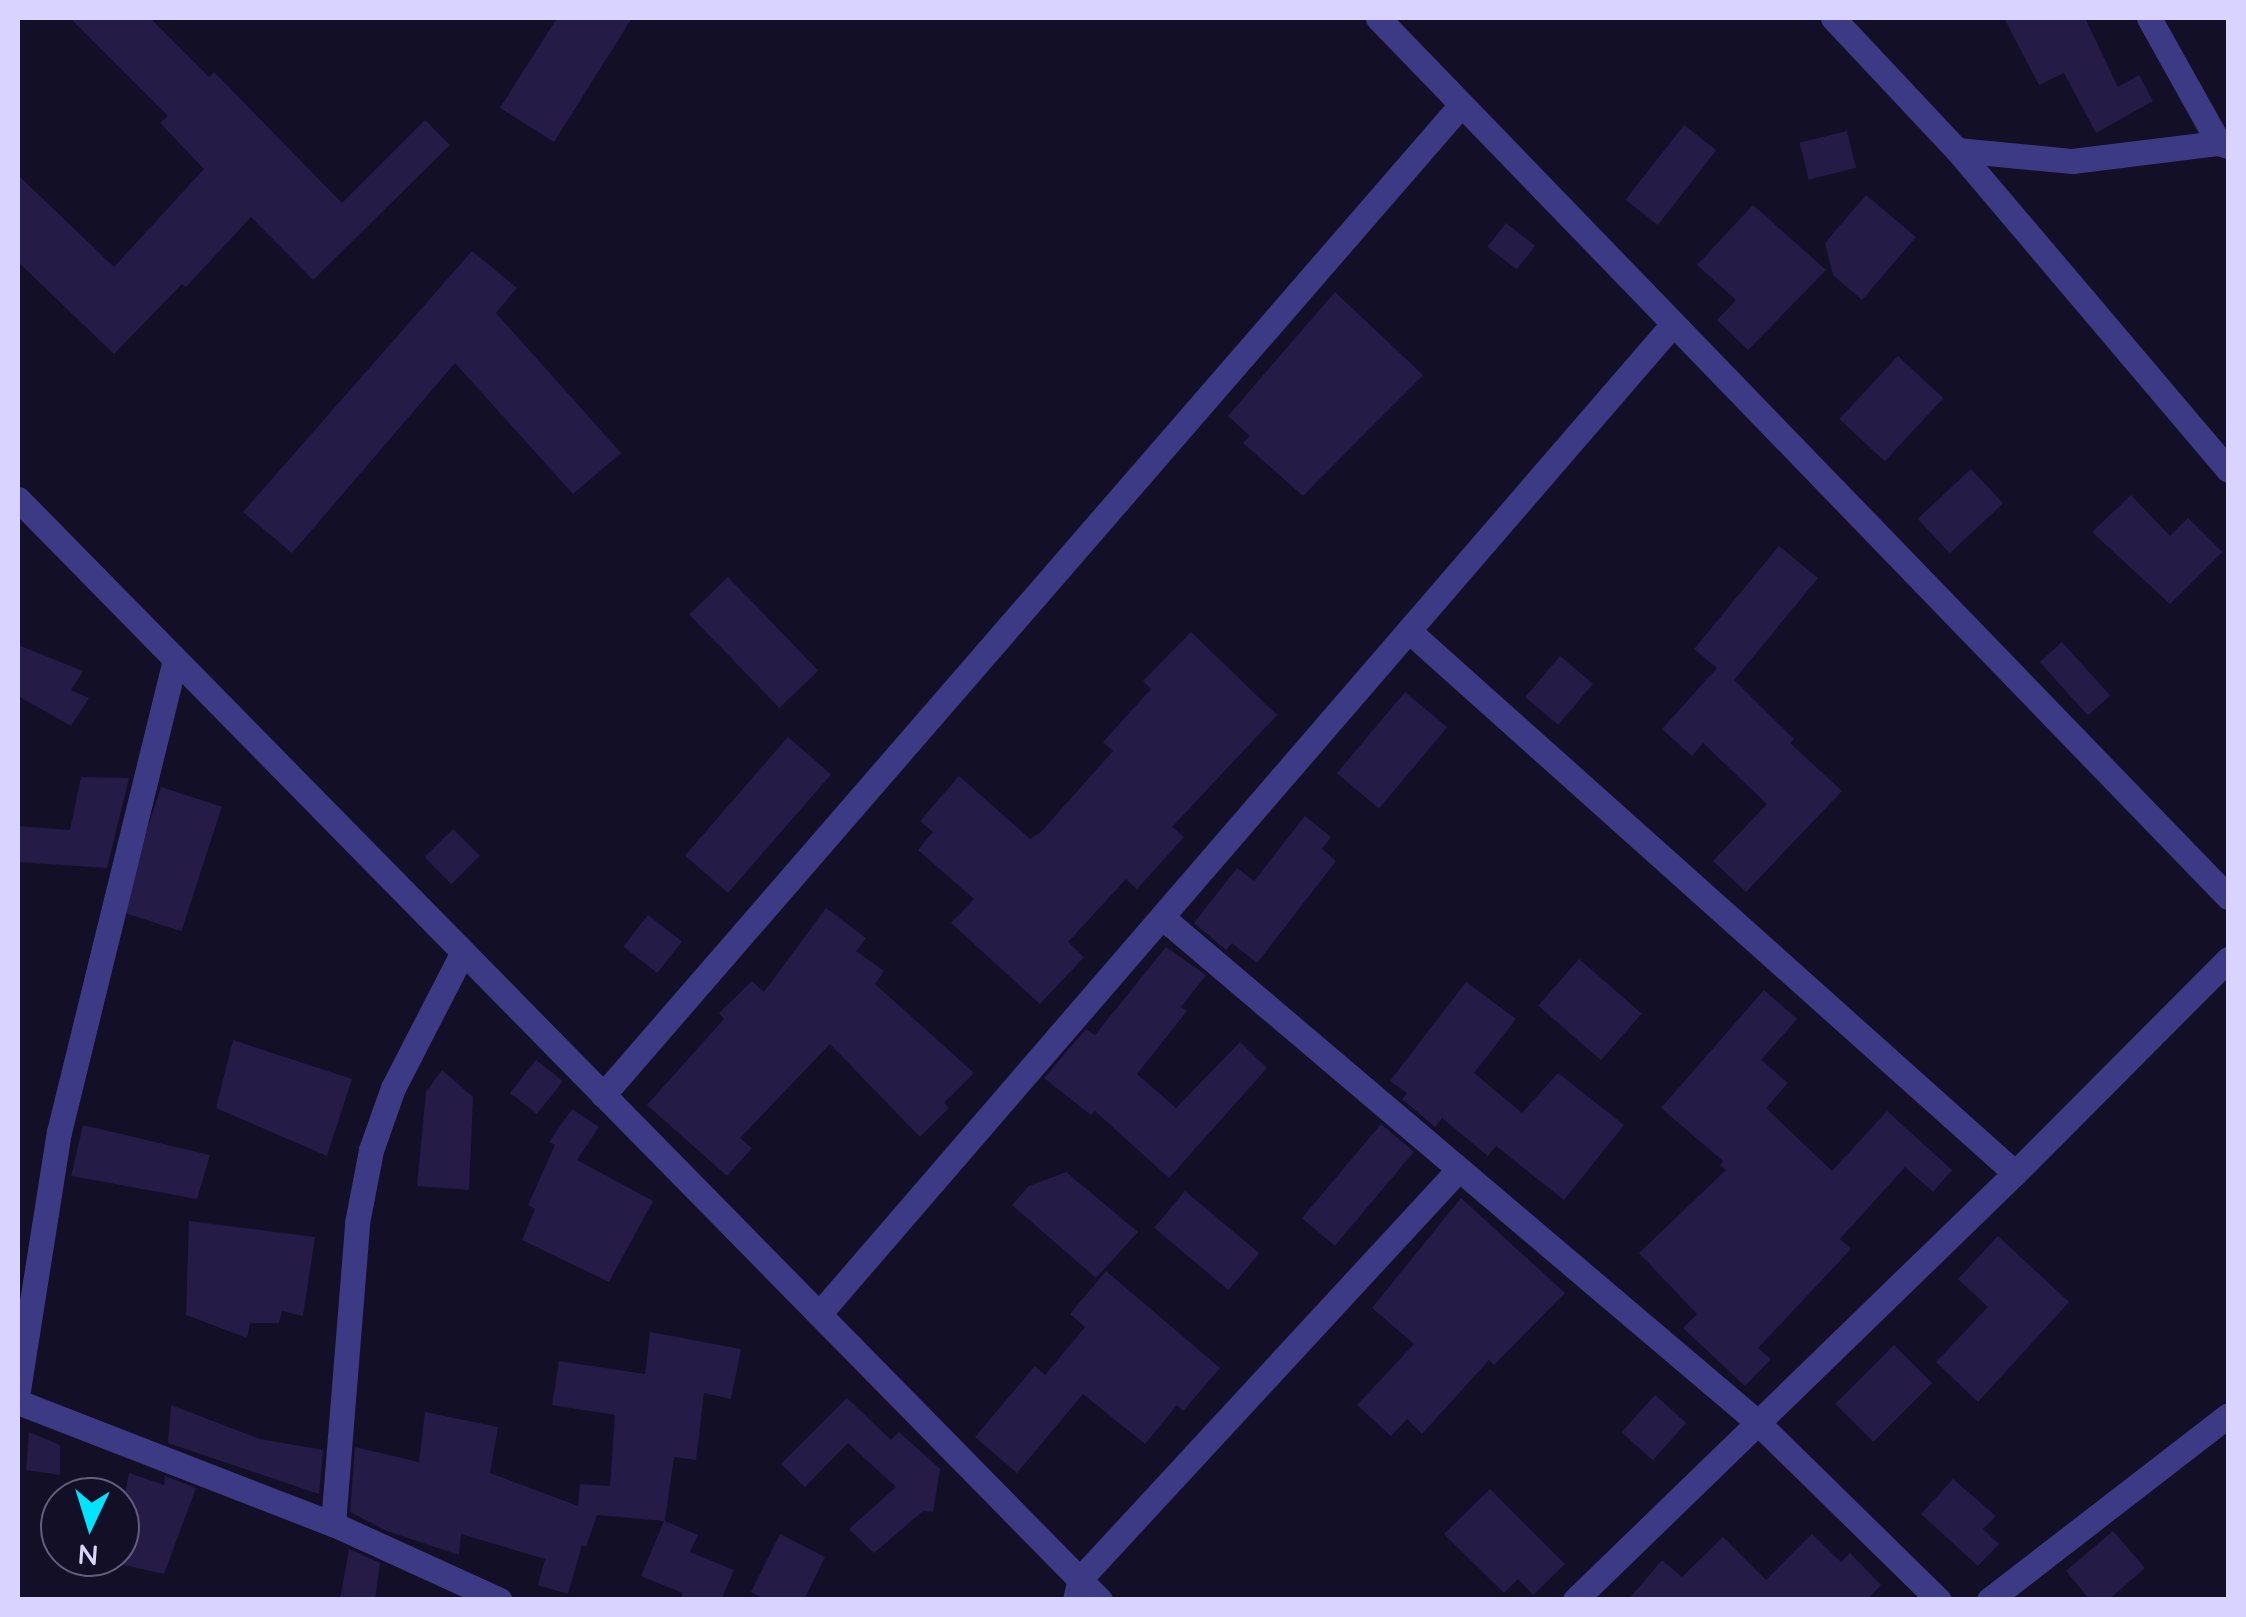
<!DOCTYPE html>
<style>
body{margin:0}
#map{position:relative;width:2246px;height:1617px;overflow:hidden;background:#130f26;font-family:Quicksand,sans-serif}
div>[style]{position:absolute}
.building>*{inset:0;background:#241b47;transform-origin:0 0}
.minor>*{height:25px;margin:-12.5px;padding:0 12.5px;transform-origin:12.5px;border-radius:12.5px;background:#3d3a85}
.tertiary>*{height:25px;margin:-12.5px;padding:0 12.5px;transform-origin:12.5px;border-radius:12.5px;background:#3d3a85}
span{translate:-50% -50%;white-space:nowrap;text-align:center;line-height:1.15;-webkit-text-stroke:8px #130f26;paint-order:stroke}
.frame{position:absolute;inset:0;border:20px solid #d9d4ff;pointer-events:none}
.north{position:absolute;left:40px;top:1477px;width:100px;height:100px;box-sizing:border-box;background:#130f26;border:2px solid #625e7d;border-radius:50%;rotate:184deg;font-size:28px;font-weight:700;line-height:40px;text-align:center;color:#d9d4ff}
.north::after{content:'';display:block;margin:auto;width:35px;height:45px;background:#00e5ff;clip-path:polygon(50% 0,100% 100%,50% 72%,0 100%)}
</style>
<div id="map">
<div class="building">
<i style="clip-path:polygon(70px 18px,150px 18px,209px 77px,214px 72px,342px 203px,425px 120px,450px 145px,313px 280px,251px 217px,186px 287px,182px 284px,114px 354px,18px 262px,18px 175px,114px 267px,204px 169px,160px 123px,168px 116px)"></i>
<i style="clip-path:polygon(557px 18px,632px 18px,554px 142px,500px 108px)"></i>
<i style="clip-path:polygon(2004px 18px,2085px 18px,2118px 87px,2139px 75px,2153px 101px,2096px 133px,2064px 73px,2039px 85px)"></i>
<i style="left:1684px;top:125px;width:41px;height:95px;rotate:38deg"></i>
<i style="left:1847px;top:131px;width:38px;height:49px;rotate:76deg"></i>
<i style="clip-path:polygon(1866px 195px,1916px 237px,1862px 300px,1833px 275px,1825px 243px)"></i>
<i style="clip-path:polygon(1753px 205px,1826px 270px,1748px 350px,1717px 320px,1736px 300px,1697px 265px)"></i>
<i style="left:1506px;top:223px;width:37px;height:30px;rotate:38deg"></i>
<i style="clip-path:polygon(472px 251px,517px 288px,496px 313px,621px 453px,573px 494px,455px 363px,292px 553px,243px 512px)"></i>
<i style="clip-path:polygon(1335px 292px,1423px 375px,1303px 496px,1243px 443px,1250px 436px,1228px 416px)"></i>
<i style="left:1898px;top:356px;width:62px;height:86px;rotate:43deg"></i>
<i style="left:1971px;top:469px;width:47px;height:73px;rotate:47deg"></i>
<i style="clip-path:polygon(2131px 495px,2170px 536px,2188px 518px,2222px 552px,2170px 604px,2092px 532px)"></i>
<i style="clip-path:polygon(1779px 546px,1818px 578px,1734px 680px,1794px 739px,1790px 743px,1842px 791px,1746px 892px,1713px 861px,1767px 804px,1703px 743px,1692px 756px,1662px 729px,1717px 668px,1694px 649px)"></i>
<i style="left:728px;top:577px;width:130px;height:54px;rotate:46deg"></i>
<i style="clip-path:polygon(1191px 632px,1277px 715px,1172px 827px,1184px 837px,1137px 889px,1126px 879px,1068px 942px,1084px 957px,1040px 1004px,951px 923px,974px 899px,918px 850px,933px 832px,920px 821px,959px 776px,1030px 839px,1040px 833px,1113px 751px,1103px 742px,1151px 689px,1143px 681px)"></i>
<i style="left:2062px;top:642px;width:72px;height:30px;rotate:48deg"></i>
<i style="clip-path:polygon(18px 645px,83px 671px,71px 690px,89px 698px,71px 726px,18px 696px)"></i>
<i style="left:1560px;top:656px;width:43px;height:54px;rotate:40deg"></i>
<i style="left:1405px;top:692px;width:55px;height:106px;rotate:40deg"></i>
<i style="left:788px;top:737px;width:57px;height:157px;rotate:41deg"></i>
<i style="clip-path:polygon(81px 777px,129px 778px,107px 868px,18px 862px,18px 826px,70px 830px)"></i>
<i style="left:161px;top:787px;width:64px;height:131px;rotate:18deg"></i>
<i style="clip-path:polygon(1305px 816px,1331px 837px,1322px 849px,1336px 861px,1257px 963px,1232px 943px,1226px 950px,1194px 923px,1237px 868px,1254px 881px)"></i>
<i style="left:453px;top:829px;width:38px;height:40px;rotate:45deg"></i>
<i style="clip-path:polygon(826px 908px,866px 938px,856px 951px,884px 971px,875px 984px,974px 1073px,944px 1103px,949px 1108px,920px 1137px,830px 1044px,740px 1138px,752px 1148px,727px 1176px,647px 1105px,724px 1019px,719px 1013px,752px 981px,764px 992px)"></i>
<i style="left:648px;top:915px;width:43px;height:40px;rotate:38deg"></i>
<i style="clip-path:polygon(1166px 947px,1206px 975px,1181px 1007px,1187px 1011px,1137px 1074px,1176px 1108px,1240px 1042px,1267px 1068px,1169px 1178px,1095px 1111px,1091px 1115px,1044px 1078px,1086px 1029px,1095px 1035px)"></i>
<i style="left:1579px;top:959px;width:83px;height:62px;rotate:41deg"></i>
<i style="clip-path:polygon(1466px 982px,1516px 1019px,1474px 1073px,1522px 1113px,1558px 1073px,1624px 1125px,1564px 1200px,1496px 1146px,1488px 1156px,1442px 1118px,1435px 1127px,1402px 1099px,1407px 1093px,1390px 1081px)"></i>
<i style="clip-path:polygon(1764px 990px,1797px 1019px,1761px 1060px,1788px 1083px,1766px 1108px,1832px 1171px,1887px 1111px,1952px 1170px,1933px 1192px,1905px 1167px,1840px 1239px,1851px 1249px,1758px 1348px,1771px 1359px,1745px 1386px,1683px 1328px,1697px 1314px,1639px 1253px,1726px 1170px,1720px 1165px,1723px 1161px,1661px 1108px)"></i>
<i style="clip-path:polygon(233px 1040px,352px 1079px,327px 1156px,216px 1108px)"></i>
<i style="left:536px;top:1060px;width:34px;height:42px;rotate:38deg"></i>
<i style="clip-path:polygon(442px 1070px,473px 1097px,469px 1190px,417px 1186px,426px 1092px)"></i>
<i style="clip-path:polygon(572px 1109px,599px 1127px,577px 1160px,653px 1201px,609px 1282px,522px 1240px,535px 1209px,528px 1205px,555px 1145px,549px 1142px)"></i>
<i style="left:1381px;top:1124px;width:43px;height:123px;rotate:40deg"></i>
<i style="clip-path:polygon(83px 1125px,210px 1155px,197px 1199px,71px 1176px)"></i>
<i style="clip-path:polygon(1066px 1172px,1138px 1232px,1096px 1278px,1012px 1205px,1029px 1186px)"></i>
<i style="left:1185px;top:1191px;width:97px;height:48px;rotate:40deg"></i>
<i style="clip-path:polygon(1461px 1198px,1565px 1293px,1494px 1365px,1489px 1360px,1422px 1434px,1407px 1419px,1391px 1436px,1357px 1405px,1414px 1344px,1372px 1308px)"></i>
<i style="clip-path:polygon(189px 1221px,315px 1237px,303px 1316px,282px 1311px,279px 1323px,250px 1323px,247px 1338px,186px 1315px)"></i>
<i style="clip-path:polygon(1998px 1236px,2069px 1302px,1978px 1402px,1936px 1362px,1988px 1307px,1958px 1279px)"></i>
<i style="clip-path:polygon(1106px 1271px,1220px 1368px,1183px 1411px,1177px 1405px,1145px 1444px,1083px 1394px,1017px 1473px,975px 1437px,1035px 1366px,1045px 1375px,1085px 1327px,1070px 1314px)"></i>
<i style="clip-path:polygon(650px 1332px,741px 1349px,731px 1399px,704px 1393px,696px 1460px,674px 1457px,665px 1521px,698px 1535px,690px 1552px,734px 1570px,721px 1600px,680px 1600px,683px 1593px,641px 1576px,664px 1521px,597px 1515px,586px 1547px,582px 1545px,568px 1594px,538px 1585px,545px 1559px,461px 1534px,459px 1555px,387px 1531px,350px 1512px,355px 1447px,419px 1462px,425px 1412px,498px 1427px,490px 1473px,578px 1506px,580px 1484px,610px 1486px,615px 1415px,552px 1405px,559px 1361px,645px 1374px)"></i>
<i style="left:1894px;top:1345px;width:54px;height:83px;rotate:45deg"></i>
<i style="left:1655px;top:1395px;width:42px;height:50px;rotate:42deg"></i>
<i style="clip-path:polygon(847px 1398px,891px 1440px,899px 1432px,940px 1469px,933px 1512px,923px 1511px,874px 1553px,849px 1529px,896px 1487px,848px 1443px,805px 1487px,781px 1464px)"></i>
<i style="clip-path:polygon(171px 1405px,260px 1439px,323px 1450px,319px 1494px,168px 1443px)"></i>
<i style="clip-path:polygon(29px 1432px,60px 1445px,60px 1475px,26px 1470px)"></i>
<i style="clip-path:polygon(129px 1473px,164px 1485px,165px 1476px,196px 1488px,164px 1574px,120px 1564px,120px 1519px)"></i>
<i style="clip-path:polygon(1953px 1479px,1996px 1516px,1983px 1529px,1999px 1544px,1978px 1566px,1921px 1514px)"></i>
<i style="clip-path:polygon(1490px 1489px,1565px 1564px,1533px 1595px,1518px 1579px,1504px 1593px,1444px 1534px)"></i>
<i style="clip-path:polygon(2113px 1531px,2145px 1568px,2108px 1600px,2090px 1600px,2066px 1571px)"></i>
<i style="clip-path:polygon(780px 1534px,825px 1557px,804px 1600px,766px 1600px,751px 1592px)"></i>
<i style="clip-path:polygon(1812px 1534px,1841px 1562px,1850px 1553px,1881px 1585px,1867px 1600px,1628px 1600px,1662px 1560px,1682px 1577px,1723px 1537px,1766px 1580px)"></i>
<i style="clip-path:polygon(349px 1549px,380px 1563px,375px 1600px,340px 1600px)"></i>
</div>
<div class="minor">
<i style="left:1833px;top:18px;width:181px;rotate:46.8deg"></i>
<i style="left:1957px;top:150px;width:419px;rotate:49.7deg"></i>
<i style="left:2149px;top:18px;width:143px;rotate:60.8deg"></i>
<i style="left:1957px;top:150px;width:116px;rotate:5.5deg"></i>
<i style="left:2072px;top:161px;width:148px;rotate:-7deg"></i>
<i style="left:2219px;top:143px;width:9px;rotate:18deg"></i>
<i style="left:18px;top:499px;width:1544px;rotate:45.5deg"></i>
<i style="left:1409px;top:631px;width:813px;rotate:41.81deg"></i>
<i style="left:1162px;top:917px;width:778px;rotate:40.31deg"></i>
<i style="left:1755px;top:1420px;width:257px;rotate:44.4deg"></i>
<i style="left:603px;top:1095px;width:1309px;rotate:-49.09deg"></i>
<i style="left:819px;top:1314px;width:1306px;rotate:-49.22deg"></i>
<i style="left:18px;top:1390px;width:261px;rotate:-81deg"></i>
<i style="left:59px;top:1132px;width:486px;rotate:-76.2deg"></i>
<i style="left:18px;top:1402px;width:338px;rotate:21.2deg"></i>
<i style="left:333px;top:1524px;width:183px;rotate:24.5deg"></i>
<i style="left:333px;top:1524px;width:302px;rotate:-85.4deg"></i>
<i style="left:357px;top:1223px;width:74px;rotate:-79.1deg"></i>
<i style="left:371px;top:1150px;width:66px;rotate:-70.5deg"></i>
<i style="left:393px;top:1088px;width:153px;rotate:-62.8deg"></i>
<i style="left:1075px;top:1600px;width:22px;rotate:-77deg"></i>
<i style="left:1080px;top:1579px;width:558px;rotate:-47.25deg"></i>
<i style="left:1575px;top:1600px;width:613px;rotate:-44.14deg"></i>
<i style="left:2015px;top:1173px;width:302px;rotate:-45.1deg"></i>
<i style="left:1989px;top:1600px;width:302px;rotate:-37.7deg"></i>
</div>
<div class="tertiary">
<i style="left:1378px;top:18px;width:1223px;rotate:45.96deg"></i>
</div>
<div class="frame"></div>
<div class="north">N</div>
</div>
